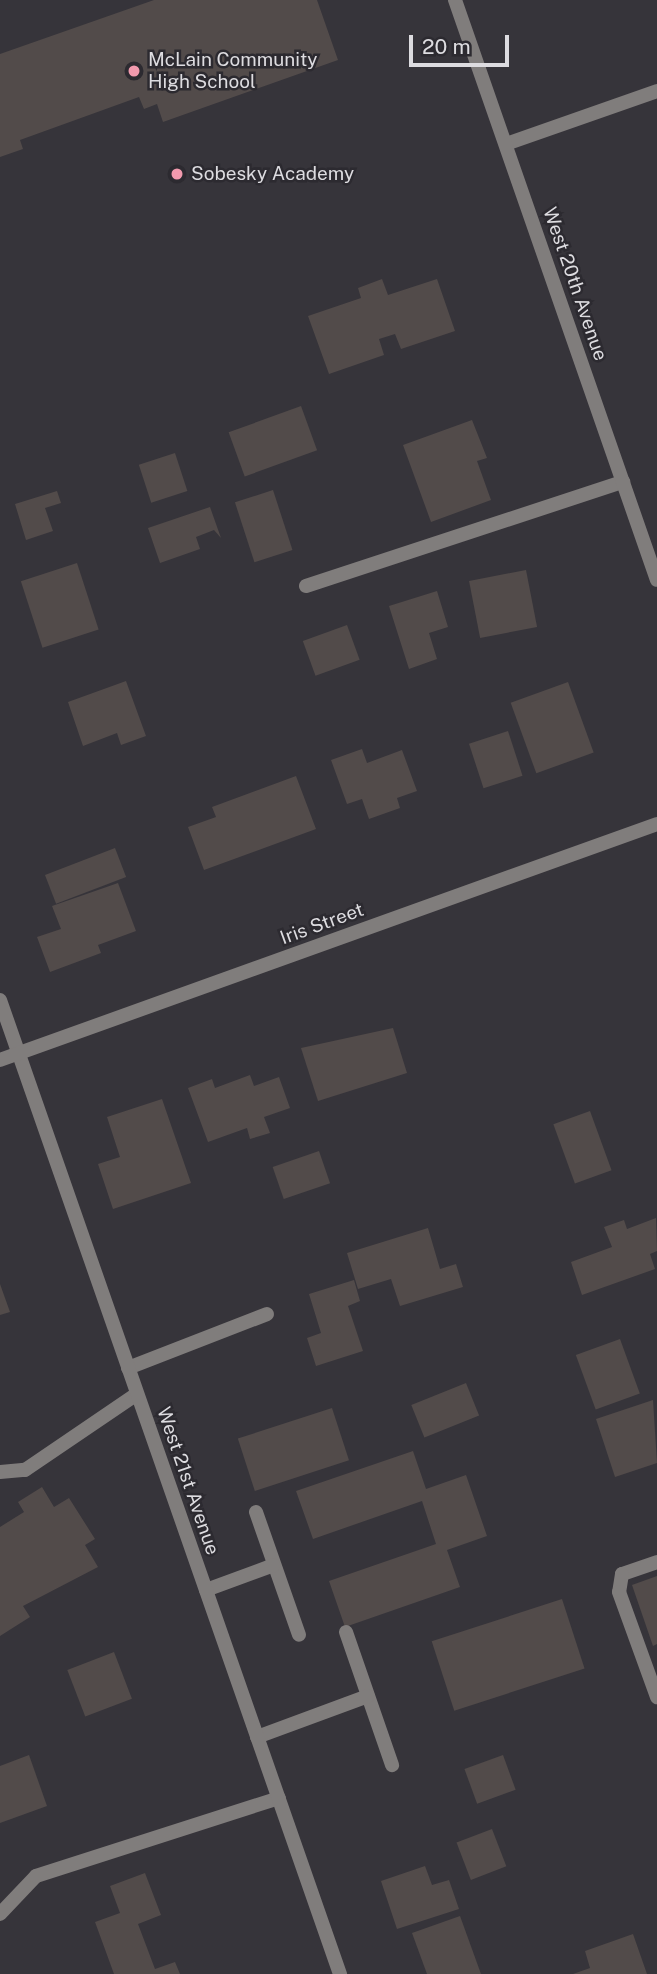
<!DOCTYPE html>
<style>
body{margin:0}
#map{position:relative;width:657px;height:1974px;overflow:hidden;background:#36343a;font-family:"Public Sans",sans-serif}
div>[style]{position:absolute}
.building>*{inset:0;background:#524b4a;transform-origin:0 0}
.service>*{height:14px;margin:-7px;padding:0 7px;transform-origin:7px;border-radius:7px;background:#807d7c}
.minor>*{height:14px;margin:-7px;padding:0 7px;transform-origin:7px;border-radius:7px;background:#807d7c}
.tertiary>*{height:14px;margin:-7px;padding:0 7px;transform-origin:7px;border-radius:7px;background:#807d7c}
.dots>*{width:19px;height:19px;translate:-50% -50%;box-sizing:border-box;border:4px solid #2c2a30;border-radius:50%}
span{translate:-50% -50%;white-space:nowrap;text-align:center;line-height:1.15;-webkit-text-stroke:5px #2c2a30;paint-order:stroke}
.poi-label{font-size:19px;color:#dddce0}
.left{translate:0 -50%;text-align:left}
.street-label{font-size:19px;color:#dddce0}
.scale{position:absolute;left:409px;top:35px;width:100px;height:32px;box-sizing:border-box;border:4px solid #dddce0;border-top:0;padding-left:9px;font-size:21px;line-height:24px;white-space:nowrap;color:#dddce0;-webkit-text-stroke:5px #2c2a30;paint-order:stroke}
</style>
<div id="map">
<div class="building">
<i style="clip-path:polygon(154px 0,317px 0,338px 60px,163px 122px,157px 104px,144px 109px,139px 97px,20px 140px,23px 149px,0 157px,0 54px)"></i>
<i style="clip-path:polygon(382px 279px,388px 295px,437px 279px,455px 331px,401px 349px,395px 334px,379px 339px,384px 355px,329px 374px,308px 316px,361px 298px,358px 288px)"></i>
<i style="left:301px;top:406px;width:47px;height:77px;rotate:70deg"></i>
<i style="clip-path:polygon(472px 420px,487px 458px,477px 461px,491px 500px,431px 522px,403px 445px)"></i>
<i style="left:175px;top:453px;width:40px;height:38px;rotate:72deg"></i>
<i style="left:273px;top:490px;width:63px;height:40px;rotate:72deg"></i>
<i style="clip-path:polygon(57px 491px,61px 503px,45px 508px,53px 531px,26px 540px,15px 504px)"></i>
<i style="clip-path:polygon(210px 507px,221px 538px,214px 530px,196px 537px,200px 549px,160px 563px,148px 528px)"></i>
<i style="left:77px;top:563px;width:70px;height:59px;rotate:72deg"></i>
<i style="left:526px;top:570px;width:58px;height:58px;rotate:79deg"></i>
<i style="clip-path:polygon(437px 591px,448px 627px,429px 633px,437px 659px,409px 669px,389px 606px)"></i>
<i style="left:347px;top:625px;width:37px;height:47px;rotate:70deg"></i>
<i style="clip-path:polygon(126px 681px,146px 736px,121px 745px,117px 733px,83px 746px,68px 702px)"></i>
<i style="left:568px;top:682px;width:75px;height:61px;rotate:70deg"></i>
<i style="left:508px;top:731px;width:47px;height:41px;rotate:72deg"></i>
<i style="clip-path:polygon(362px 749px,367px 763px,402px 750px,417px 791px,397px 798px,400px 808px,369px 819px,362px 799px,347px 804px,331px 760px)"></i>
<i style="clip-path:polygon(296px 776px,316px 829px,204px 870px,188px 827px,216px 817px,212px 807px)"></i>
<i style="left:115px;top:848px;width:31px;height:75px;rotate:69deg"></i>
<i style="clip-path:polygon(118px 883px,136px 931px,98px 945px,101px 953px,50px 972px,37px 937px,61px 929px,52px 906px)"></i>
<i style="clip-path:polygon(393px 1028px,407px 1073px,318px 1101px,301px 1048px)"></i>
<i style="clip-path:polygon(250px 1075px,254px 1086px,279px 1077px,290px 1108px,264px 1117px,270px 1133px,250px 1139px,247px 1128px,208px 1142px,188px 1088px,212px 1079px,215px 1088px)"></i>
<i style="clip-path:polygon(162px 1099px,191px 1183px,113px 1209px,98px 1164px,120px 1157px,107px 1117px)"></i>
<i style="left:590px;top:1111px;width:63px;height:39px;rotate:70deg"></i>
<i style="left:319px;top:1151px;width:34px;height:49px;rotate:71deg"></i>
<i style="clip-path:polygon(656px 1218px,657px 1251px,650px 1254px,655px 1269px,582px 1295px,571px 1262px,612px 1247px,604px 1227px,624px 1220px,627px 1229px)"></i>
<i style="clip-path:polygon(428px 1228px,440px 1269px,456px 1264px,463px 1287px,400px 1306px,391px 1279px,358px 1289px,347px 1253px)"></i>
<i style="clip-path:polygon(354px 1280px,360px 1301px,348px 1306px,363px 1351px,316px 1366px,307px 1338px,321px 1333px,309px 1294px)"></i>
<i style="clip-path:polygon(0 1284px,10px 1312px,0 1315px)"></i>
<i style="left:620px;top:1339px;width:58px;height:47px;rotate:70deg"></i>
<i style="left:466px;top:1383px;width:35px;height:59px;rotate:68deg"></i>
<i style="clip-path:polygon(653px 1400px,657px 1463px,615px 1477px,596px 1419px)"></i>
<i style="left:332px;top:1408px;width:55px;height:99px;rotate:72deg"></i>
<i style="clip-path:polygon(413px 1451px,426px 1489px,466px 1475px,487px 1536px,447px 1550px,460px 1587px,345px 1627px,329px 1581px,436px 1544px,422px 1501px,313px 1539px,296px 1491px)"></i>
<i style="clip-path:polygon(42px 1487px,54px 1507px,69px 1498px,95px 1539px,85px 1545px,98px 1567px,23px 1606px,30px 1617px,0 1636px,0 1527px,24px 1512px,18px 1502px)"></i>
<i style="clip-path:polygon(657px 1576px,657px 1644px,653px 1646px,632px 1585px)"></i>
<i style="left:562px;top:1599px;width:73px;height:137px;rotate:72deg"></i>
<i style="left:114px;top:1652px;width:50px;height:50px;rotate:69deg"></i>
<i style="clip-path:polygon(29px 1755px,47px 1806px,0 1823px,0 1766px)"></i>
<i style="left:503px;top:1755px;width:37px;height:41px;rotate:70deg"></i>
<i style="left:492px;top:1829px;width:40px;height:38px;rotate:69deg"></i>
<i style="clip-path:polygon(425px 1866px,432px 1885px,449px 1880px,459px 1909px,397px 1929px,381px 1881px)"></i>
<i style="clip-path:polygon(145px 1873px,161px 1915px,138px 1924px,155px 1969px,175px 1962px,180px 1974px,114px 1974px,95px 1922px,120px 1913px,110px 1886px)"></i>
<i style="clip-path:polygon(460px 1916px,481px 1974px,427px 1974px,412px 1933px)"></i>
<i style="clip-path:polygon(633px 1934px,647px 1974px,573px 1974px,590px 1968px,585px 1951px)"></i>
</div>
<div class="service">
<i style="left:306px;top:586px;width:334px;rotate:-18.2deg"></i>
<i style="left:128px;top:1368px;width:149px;rotate:-21.2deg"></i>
<i style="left:0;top:1472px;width:25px;rotate:-5deg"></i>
<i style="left:25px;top:1470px;width:135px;rotate:-34.2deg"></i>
<i style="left:256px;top:1512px;width:130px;rotate:70.7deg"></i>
<i style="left:657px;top:1562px;width:37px;rotate:161deg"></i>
<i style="left:622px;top:1574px;width:18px;rotate:99deg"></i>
<i style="left:619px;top:1592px;width:112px;rotate:70.1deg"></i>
<i style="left:206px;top:1590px;width:72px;rotate:-20.2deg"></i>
<i style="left:346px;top:1632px;width:141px;rotate:70.9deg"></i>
<i style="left:257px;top:1737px;width:118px;rotate:-20.3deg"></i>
<i style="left:0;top:1914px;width:52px;rotate:-46.5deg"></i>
<i style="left:36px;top:1876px;width:255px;rotate:-17.8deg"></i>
</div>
<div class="minor">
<i style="left:506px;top:144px;width:160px;rotate:-19.3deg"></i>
<i style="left:0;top:1000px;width:1032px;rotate:70.76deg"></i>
<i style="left:0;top:1060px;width:698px;rotate:-19.76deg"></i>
</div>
<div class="tertiary">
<i style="left:455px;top:0;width:614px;rotate:70.8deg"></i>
</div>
<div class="dots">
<i style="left:134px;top:71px;background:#f29aae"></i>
<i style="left:177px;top:174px;background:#f29aae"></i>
</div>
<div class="poi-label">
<span class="left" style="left:148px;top:71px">McLain Community<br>High School</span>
<span class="left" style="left:191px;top:174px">Sobesky Academy</span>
</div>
<div class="street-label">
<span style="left:575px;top:284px;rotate:71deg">West 20th Avenue</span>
<span style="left:322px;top:924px;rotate:-20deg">Iris Street</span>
<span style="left:188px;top:1481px;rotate:71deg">West 21st Avenue</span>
</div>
<div class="scale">20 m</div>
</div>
